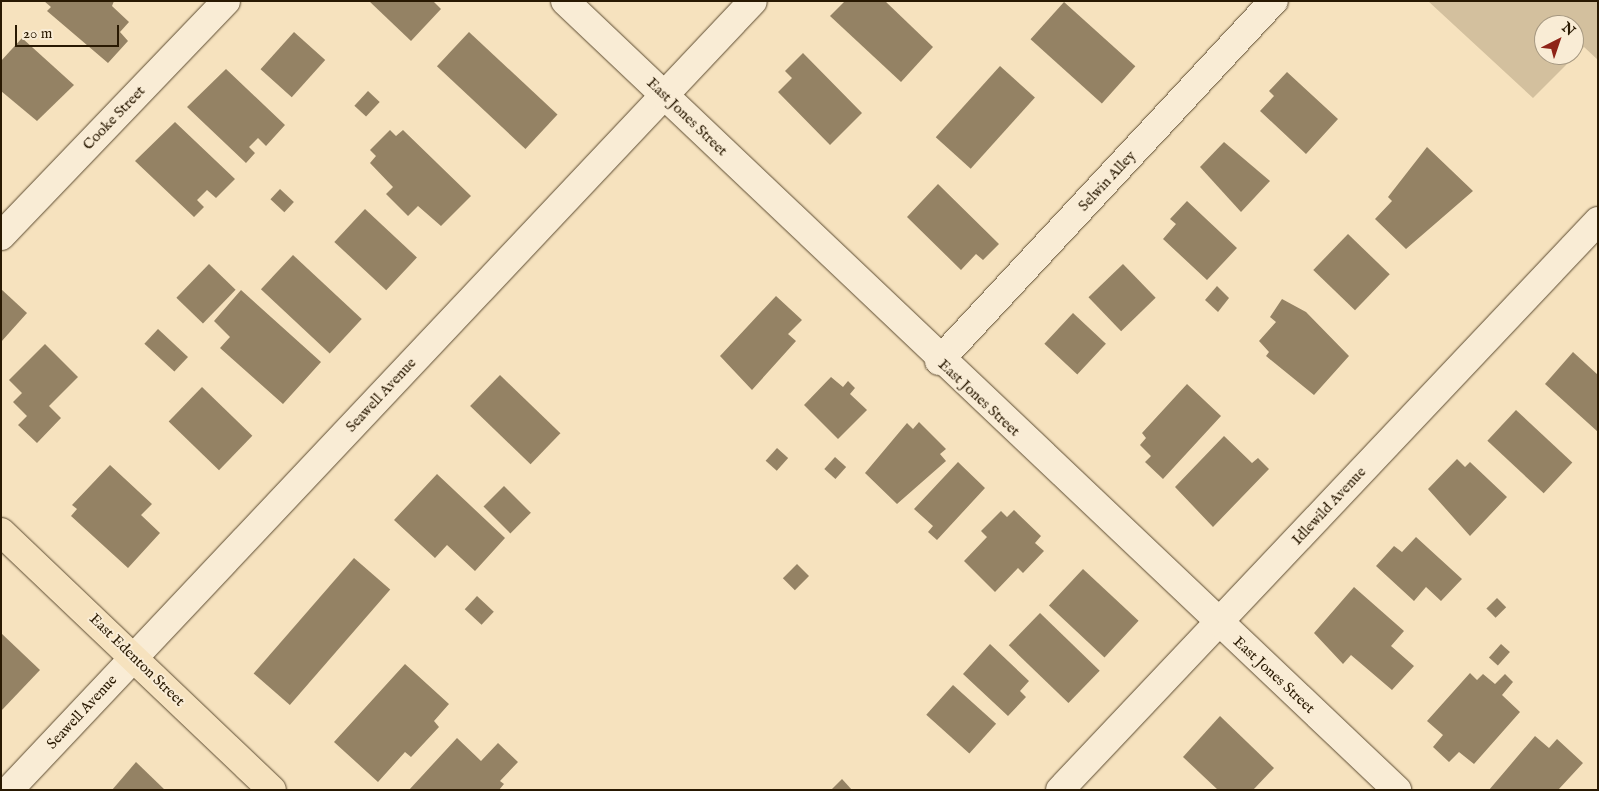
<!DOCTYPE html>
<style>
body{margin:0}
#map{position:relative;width:1599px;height:791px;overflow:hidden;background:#f6e2be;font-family:"IM FELL English",serif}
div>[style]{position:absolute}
.green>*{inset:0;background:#d3c09e}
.building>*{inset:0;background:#948264;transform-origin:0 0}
.roads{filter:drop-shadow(0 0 1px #5c4b31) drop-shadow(0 0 1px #5c4b31)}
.street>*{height:28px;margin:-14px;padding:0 14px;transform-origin:14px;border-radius:14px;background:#f9ecd5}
.secondary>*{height:28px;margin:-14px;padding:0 14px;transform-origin:14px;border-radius:14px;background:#f9ecd5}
.primary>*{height:28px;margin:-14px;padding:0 14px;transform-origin:14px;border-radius:14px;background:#f6e2be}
span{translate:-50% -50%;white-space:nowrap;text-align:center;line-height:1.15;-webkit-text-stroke:4px #f9ecd5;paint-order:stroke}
.street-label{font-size:15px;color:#291902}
.frame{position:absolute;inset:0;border:2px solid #291902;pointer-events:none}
.north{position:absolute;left:1534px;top:15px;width:50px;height:50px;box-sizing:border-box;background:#f9ecd5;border:1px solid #a69881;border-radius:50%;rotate:41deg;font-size:14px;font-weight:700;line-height:20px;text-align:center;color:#291902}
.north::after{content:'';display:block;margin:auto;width:18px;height:22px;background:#8f2418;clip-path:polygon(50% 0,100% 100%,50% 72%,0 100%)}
.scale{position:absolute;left:15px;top:25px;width:104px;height:22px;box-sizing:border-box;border:2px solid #291902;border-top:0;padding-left:6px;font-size:15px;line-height:18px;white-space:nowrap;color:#291902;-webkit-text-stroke:4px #f9ecd5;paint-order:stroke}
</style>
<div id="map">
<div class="green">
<i style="clip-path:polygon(evenodd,1428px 1px,1598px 1px,1598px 60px,1584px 47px,1533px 98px,1428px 1px,1544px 25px,1574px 25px,1574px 55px,1544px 55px,1544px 25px)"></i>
</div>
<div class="building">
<i style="clip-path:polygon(44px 1px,114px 1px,112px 6px,129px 22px,120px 32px,128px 41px,108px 63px,47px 11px,51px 7px)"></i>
<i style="clip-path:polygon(369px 1px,433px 1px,441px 9px,411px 41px)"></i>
<i style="clip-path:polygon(845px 1px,885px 1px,933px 47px,901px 82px,830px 16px)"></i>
<i style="left:1064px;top:2px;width:96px;height:50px;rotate:42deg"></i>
<i style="left:294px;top:32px;width:42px;height:50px;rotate:42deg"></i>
<i style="left:469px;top:32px;width:121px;height:47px;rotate:43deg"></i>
<i style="clip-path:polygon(22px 38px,74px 85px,37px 121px,1px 91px,1px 61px)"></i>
<i style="clip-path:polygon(803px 53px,862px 113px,830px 145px,778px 92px,792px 78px,785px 71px)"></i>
<i style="left:1000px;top:66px;width:47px;height:96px;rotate:42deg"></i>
<i style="clip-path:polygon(226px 69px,285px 125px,266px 146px,258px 138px,249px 147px,255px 153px,246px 163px,187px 107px)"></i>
<i style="clip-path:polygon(1287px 72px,1338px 119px,1306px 154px,1260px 111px,1274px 96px,1269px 91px)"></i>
<i style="left:368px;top:91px;width:16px;height:20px;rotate:43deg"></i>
<i style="clip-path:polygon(175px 122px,235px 179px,216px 198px,207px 190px,197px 200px,204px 207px,194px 217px,135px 161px)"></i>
<i style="clip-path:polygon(390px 130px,396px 136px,403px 130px,471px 196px,441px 226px,418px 206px,408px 216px,386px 194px,393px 187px,370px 163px,376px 156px,370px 150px)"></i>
<i style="clip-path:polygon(1224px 142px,1270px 181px,1241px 212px,1200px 167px)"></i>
<i style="clip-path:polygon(1427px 147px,1473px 191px,1406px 249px,1375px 219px,1392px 201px,1388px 197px)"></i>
<i style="clip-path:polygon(938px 184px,999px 244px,983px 260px,976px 254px,961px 270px,907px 217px)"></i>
<i style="left:280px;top:189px;width:19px;height:14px;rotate:43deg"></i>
<i style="clip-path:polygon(1187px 201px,1237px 248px,1207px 280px,1163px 239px,1176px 224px,1170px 219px)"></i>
<i style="left:365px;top:209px;width:71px;height:45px;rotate:43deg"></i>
<i style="left:1348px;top:234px;width:58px;height:50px;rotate:44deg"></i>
<i style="left:293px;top:255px;width:94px;height:47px;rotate:43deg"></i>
<i style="left:209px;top:264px;width:37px;height:47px;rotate:44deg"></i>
<i style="left:1123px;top:264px;width:47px;height:48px;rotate:46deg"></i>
<i style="clip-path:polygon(1217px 286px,1229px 298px,1218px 312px,1205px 300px)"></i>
<i style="clip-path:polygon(1px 289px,27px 313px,1px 342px)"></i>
<i style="clip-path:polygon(241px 290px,321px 362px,283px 404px,220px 348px,230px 337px,214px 321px)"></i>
<i style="clip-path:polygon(776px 296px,802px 320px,788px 334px,796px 341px,752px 390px,720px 356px)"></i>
<i style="clip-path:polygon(1282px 299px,1306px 312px,1349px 356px,1314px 395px,1266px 356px,1269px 352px,1259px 341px,1276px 322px,1270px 317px)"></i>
<i style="left:1073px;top:313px;width:45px;height:42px;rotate:43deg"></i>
<i style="left:158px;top:329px;width:41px;height:20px;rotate:43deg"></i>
<i style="clip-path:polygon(45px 344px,78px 377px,49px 406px,61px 418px,37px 443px,18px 425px,27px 416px,13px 402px,22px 393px,9px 380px)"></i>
<i style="clip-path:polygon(1573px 352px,1598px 375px,1598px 432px,1545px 384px)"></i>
<i style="left:500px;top:375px;width:84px;height:43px;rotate:44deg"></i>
<i style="clip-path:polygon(831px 377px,843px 387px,848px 381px,855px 388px,850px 394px,867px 410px,838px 439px,804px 405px)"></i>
<i style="clip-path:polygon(1187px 384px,1221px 416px,1163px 479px,1145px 462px,1151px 456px,1140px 445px,1146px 438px,1142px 433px)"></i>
<i style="left:202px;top:387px;width:70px;height:48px;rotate:44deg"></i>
<i style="left:1516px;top:410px;width:77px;height:42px;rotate:43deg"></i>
<i style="clip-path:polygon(919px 422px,946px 449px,940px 454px,946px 461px,897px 504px,865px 473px,907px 423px,913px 429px)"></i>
<i style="clip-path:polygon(1224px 436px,1252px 463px,1258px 458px,1269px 469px,1213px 527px,1175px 487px)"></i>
<i style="left:777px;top:448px;width:15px;height:17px;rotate:42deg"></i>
<i style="left:835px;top:457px;width:15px;height:16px;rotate:42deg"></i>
<i style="clip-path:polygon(1457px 459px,1465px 467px,1470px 462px,1507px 497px,1470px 536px,1428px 489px)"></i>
<i style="clip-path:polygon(958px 462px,985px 488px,937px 540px,928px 532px,933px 526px,914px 509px)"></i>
<i style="clip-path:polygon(110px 465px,152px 504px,141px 515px,160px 533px,128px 568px,71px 516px,77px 509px,72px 505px)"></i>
<i style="clip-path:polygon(437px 474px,505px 538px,475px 571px,447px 545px,435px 558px,394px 520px)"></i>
<i style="left:504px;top:486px;width:38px;height:29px;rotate:45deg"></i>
<i style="clip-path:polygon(1014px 510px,1041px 536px,1035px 543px,1044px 551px,1023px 573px,1018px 568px,995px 592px,964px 561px,987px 537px,981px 531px,1001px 511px,1007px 517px)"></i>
<i style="clip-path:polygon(1416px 537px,1462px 579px,1441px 601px,1426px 587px,1414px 601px,1376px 566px,1394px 546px,1402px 552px)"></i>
<i style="left:354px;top:558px;width:48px;height:153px;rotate:41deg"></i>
<i style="left:797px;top:564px;width:17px;height:20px;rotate:45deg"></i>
<i style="left:1083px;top:569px;width:76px;height:50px;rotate:43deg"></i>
<i style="clip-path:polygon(1354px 587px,1404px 631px,1391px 646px,1414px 666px,1392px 690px,1351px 655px,1343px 664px,1314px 633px)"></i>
<i style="left:477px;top:596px;width:23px;height:18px;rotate:43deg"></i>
<i style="left:1497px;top:598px;width:13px;height:15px;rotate:45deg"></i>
<i style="left:1040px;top:613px;width:83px;height:45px;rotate:44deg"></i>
<i style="clip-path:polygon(1px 633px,40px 670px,1px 711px)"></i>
<i style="clip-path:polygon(990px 644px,1029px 681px,1020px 691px,1026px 697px,1008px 716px,963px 674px)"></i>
<i style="left:1501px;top:644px;width:12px;height:18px;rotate:42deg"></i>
<i style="clip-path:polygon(405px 664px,449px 704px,434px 721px,439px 727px,411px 757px,405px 752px,378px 782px,334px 742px)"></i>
<i style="clip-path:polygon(1470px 673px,1477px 680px,1483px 674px,1495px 684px,1505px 674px,1513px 682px,1502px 695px,1520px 712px,1474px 764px,1459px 752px,1449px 762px,1433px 747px,1443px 735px,1427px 721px)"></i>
<i style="left:953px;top:685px;width:58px;height:40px;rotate:42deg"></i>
<i style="clip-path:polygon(1220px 716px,1274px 768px,1253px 790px,1218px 790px,1183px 757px)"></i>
<i style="clip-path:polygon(1535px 736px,1549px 748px,1557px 739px,1583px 763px,1558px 790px,1489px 790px)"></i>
<i style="clip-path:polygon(457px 738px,481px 761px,498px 743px,518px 762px,500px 781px,504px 784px,499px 790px,409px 790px)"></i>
<i style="clip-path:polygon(136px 762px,165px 790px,112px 790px)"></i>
<i style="clip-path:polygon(842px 779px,852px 790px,831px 790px)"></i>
</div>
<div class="roads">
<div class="street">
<i style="left:1px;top:236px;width:325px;rotate:-46.2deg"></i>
<i style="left:939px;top:361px;width:492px;rotate:-47.1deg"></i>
<i style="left:9px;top:790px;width:1084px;rotate:-46.68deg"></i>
<i style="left:1060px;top:790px;width:783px;rotate:-46.6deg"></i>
</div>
<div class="secondary">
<i style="left:565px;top:1px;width:1147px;rotate:43.48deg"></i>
</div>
<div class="primary">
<i style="left:1px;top:532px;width:374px;rotate:43.6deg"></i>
</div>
</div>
<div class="street-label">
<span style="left:687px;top:117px;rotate:44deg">East Jones Street</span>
<span style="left:114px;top:118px;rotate:-46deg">Cooke Street</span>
<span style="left:1107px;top:181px;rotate:-47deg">Selwin Alley</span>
<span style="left:381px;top:395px;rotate:-47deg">Seawell Avenue</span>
<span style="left:979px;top:398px;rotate:43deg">East Jones Street</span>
<span style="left:1329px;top:506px;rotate:-47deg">Idlewild Avenue</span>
<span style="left:137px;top:660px;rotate:44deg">East Edenton Street</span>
<span style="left:1274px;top:675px;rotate:43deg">East Jones Street</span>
<span style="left:82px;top:712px;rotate:-47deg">Seawell Avenue</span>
</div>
<div class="frame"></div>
<div class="north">N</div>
<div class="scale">20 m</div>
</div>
